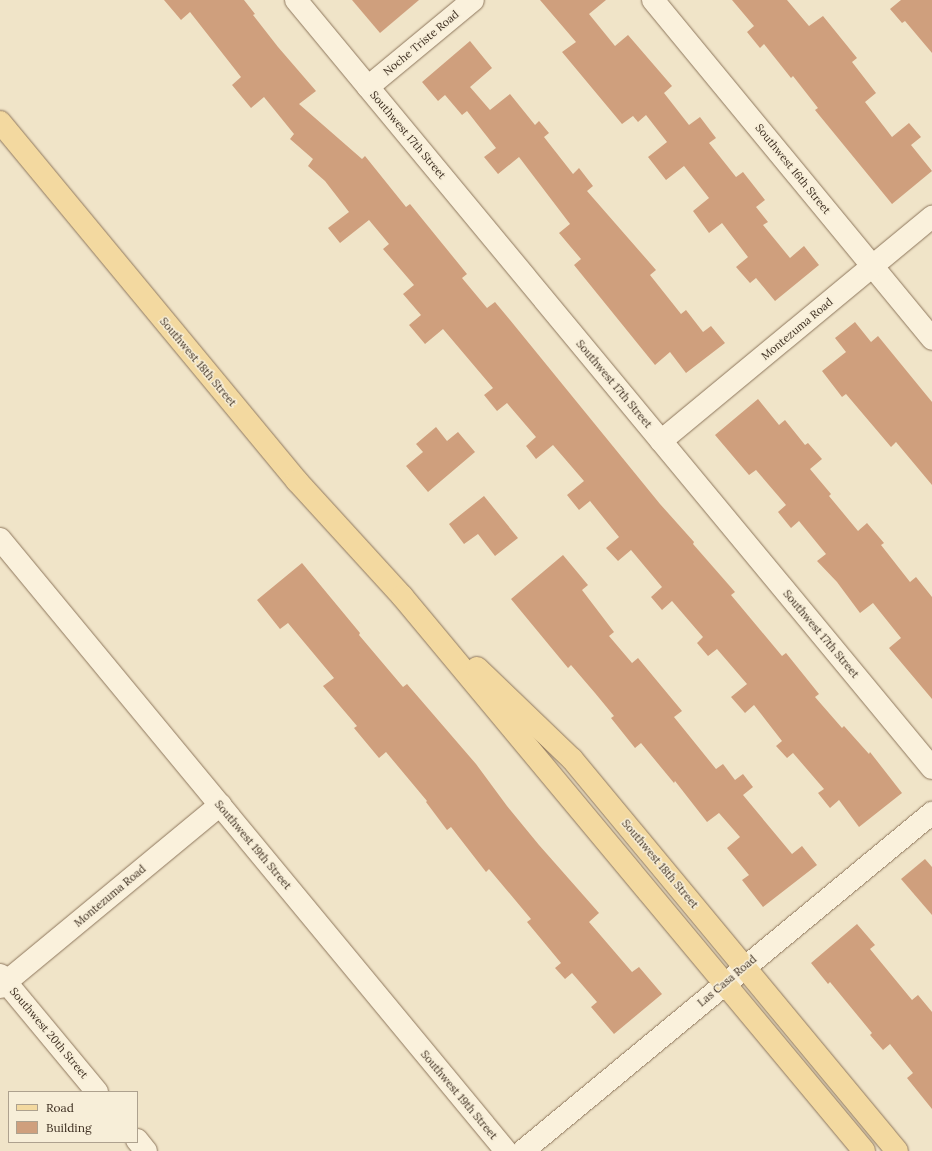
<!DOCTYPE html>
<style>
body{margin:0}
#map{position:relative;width:932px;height:1151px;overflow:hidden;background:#f0e4c8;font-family:Lora,serif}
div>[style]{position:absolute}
.building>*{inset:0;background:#cf9f7d}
.roads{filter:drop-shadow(0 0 1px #8d765c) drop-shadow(0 0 1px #8d765c)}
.minor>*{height:22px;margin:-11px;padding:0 11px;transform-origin:11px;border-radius:11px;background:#faf1dc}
.major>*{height:22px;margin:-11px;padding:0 11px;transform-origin:11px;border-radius:11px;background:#f3d9a0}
span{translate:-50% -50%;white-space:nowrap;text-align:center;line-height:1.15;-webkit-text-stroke:3px #f7eed8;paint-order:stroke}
.street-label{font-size:11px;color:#3d2e20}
.legend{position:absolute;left:8px;top:1091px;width:130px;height:52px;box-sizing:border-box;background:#f7eed8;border:1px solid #ada18e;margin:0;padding:5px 7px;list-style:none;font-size:12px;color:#3d2e20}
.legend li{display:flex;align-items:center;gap:8px;height:20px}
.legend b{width:20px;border:1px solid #ada18e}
</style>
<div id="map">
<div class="building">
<i style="clip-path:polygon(164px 0,244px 0,255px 14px,253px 15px,278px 47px,316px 91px,299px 104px,362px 159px,365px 156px,406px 207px,410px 204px,467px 274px,462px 278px,487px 308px,495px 302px,510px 320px,660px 504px,694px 542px,693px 544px,735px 592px,731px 595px,782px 656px,786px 653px,819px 694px,815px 697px,842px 728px,844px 726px,869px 754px,870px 752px,902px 793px,859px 827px,839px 800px,830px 808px,818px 793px,824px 789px,793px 753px,787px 758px,776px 746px,782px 741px,754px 705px,745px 713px,731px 697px,747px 684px,717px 649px,708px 656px,697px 643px,703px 637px,672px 601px,662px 610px,651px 597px,662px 587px,631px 550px,618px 561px,606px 548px,619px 537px,590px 501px,579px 510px,567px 495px,584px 481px,553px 445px,536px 459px,526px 446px,536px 437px,507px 403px,497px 411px,484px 395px,493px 388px,443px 329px,425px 344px,409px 325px,421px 315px,403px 294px,414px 285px,383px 249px,389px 244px,369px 220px,340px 243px,328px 228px,349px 212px,325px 181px,308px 166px,313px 159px,290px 139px,294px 134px,264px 97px,251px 108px,232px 85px,241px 77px,190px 12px,181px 20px)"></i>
<i style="clip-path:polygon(352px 0,419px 0,380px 33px)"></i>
<i style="clip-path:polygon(540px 0,606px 0,589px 14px,615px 46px,628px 35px,672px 86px,664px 93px,689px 125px,700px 117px,716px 138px,709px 143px,736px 177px,743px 172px,765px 200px,756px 207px,768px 222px,763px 225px,790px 258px,804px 246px,819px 265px,775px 301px,756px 278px,750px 283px,736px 267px,748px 257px,722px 223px,709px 233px,693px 211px,709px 198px,684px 166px,666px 180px,648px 157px,667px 142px,646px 115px,638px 122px,633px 116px,622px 124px,562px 52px,576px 42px)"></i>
<i style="clip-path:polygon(732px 0,787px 0,809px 26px,823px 16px,857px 58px,852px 62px,876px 93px,865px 102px,892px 137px,909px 123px,921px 137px,911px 145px,932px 171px,892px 204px,815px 110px,818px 108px,793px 76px,791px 78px,764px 44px,760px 48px,747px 32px,754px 26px)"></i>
<i style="clip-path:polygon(901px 0,932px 0,932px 53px,905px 21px,902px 23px,890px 9px)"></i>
<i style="clip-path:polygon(470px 41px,492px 68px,470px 87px,490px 110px,510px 94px,535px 125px,539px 121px,549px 133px,544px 137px,573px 174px,579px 168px,593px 186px,587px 191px,656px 270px,650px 275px,681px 314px,686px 310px,703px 332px,711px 326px,725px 343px,686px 373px,670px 352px,655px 365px,574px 265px,581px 259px,559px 233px,570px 224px,519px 157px,498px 174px,484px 157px,496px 148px,467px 111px,462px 115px,445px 95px,438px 101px,422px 82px)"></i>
<i style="clip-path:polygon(855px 322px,871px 342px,878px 336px,932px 402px,932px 485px,896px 442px,891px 447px,846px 394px,842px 397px,822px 371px,846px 352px,835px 338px)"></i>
<i style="clip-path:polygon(758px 399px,779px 425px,785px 420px,805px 445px,808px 443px,822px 459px,810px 469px,831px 494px,829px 496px,858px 531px,867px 523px,884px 543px,881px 545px,910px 582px,916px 577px,932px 597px,932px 699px,889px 648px,901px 638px,873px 603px,860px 613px,837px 582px,817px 561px,826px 554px,799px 521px,791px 528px,778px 512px,786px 505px,756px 470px,749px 475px,715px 435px)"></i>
<i style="clip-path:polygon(436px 427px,447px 441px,458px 432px,475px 452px,428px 492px,406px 466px,423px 452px,416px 444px)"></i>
<i style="clip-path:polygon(484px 496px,518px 538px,495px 556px,478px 534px,464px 544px,449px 524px)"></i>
<i style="clip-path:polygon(563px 555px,588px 585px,582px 590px,614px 632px,609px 636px,632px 663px,638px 658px,682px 711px,674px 717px,716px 769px,723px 764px,735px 780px,743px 774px,753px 787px,743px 795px,792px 854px,802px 846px,817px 865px,763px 907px,742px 880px,749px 875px,727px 848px,740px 837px,719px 813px,707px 822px,675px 781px,674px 783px,641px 743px,635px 748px,611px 718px,614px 716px,595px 693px,571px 665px,568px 668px,511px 599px)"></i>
<i style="clip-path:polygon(302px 563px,360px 633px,359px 635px,403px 687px,407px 684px,476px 764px,507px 806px,539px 845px,599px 913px,589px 922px,632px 972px,639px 967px,662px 994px,614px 1034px,591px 1007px,597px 1002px,572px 973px,565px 979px,555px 968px,561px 963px,527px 922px,531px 919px,489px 869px,486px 872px,451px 827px,447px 830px,426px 802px,427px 801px,386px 752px,379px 758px,354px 728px,357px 726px,323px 686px,334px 678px,288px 623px,280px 629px,257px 600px)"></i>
<i style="clip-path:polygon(925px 859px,932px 867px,932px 915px,901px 879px)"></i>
<i style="clip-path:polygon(857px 924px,875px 945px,870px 949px,912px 1000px,918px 995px,932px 1012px,932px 1109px,907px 1078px,913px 1073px,890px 1044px,883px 1050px,870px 1035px,872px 1033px,830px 982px,828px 984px,811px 963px)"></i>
</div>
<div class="roads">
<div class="minor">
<i style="left:296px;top:0;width:997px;rotate:50.37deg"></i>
<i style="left:653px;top:0;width:439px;rotate:50.5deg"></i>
<i style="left:368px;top:87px;width:136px;rotate:-39.6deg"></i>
<i style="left:661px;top:441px;width:352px;rotate:-39.6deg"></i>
<i style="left:0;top:539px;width:794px;rotate:50.42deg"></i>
<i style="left:0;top:975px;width:152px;rotate:50.3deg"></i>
<i style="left:0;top:987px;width:286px;rotate:-39.6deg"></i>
<i style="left:137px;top:1140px;width:14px;rotate:51deg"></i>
<i style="left:523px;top:1151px;width:531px;rotate:-39.57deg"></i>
</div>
<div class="major">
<i style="left:0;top:122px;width:466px;rotate:50.4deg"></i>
<i style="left:297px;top:481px;width:156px;rotate:47.6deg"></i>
<i style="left:402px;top:596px;width:722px;rotate:50.22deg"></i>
<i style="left:477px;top:668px;width:132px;rotate:43.8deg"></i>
<i style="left:572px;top:759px;width:509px;rotate:50.34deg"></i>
</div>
</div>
<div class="street-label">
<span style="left:421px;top:43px;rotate:-40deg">Noche Triste Road</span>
<span style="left:408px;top:135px;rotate:50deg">Southwest 17th Street</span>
<span style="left:793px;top:169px;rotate:51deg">Southwest 16th Street</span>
<span style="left:797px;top:329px;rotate:-40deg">Montezuma Road</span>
<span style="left:198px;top:362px;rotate:50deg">Southwest 18th Street</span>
<span style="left:614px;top:384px;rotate:50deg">Southwest 17th Street</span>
<span style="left:821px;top:634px;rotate:50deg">Southwest 17th Street</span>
<span style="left:253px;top:845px;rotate:50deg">Southwest 19th Street</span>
<span style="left:660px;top:864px;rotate:50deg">Southwest 18th Street</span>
<span style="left:110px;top:896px;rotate:-40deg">Montezuma Road</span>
<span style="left:727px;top:981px;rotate:-40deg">Las Casa Road</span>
<span style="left:49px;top:1033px;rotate:50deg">Southwest 20th Street</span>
<span style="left:459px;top:1095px;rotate:50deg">Southwest 19th Street</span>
</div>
<ul class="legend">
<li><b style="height:5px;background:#f3d9a0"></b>Road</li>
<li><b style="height:11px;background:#cf9f7d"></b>Building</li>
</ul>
</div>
